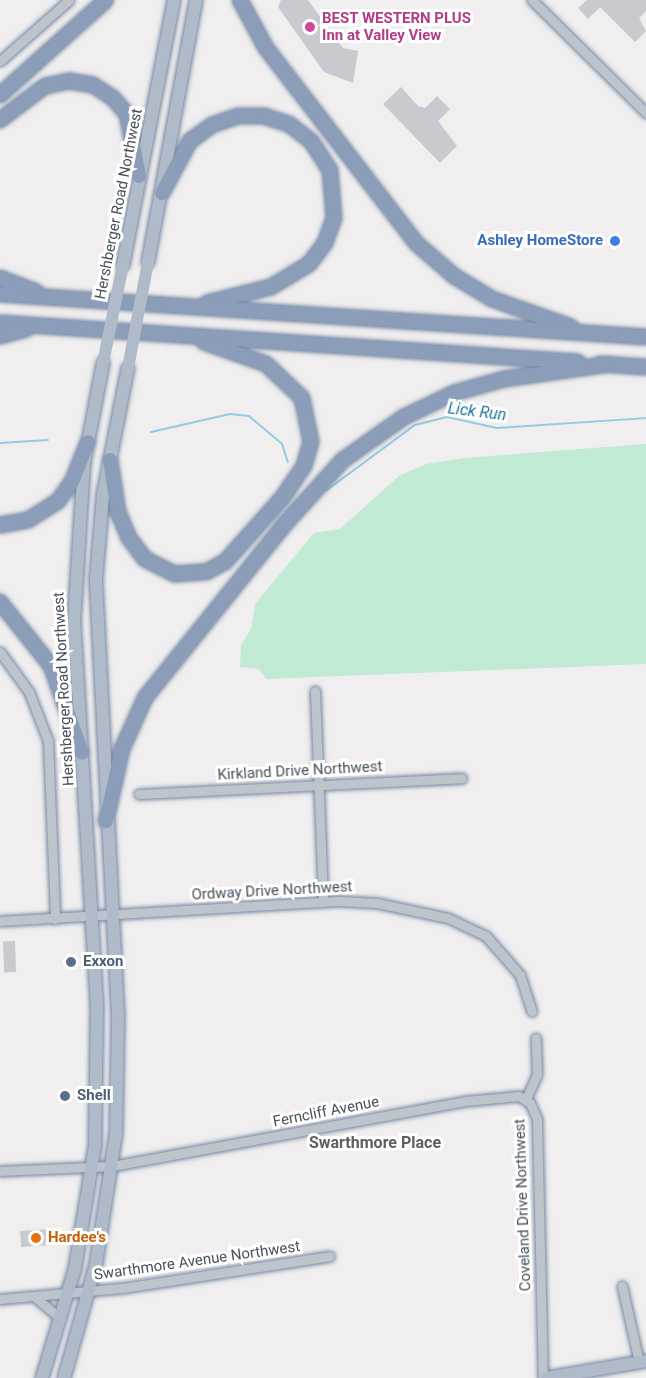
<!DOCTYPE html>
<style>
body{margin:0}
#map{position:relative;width:646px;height:1378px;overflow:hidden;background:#f0eeee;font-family:Roboto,sans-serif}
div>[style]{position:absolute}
.green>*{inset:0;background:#c1ead4}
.stream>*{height:2px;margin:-1px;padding:0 1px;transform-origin:1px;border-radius:1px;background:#92cbe3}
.building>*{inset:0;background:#c9cad0;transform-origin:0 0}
.roads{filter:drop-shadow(0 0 2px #7688a4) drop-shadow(0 0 2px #7688a4)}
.minor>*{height:9px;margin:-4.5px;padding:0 4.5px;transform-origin:4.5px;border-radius:4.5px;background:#bec4cc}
.major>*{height:12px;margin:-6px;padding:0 6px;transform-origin:6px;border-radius:6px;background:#b0bbca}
.highway>*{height:14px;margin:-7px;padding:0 7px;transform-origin:7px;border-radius:7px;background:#8b9db8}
.major-bridge>*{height:12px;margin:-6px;padding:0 6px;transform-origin:6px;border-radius:6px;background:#b0bbca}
.dots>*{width:16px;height:16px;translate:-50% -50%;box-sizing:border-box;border:3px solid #fff;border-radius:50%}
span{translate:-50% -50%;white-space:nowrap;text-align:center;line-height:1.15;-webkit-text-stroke:6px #fff;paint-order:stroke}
.hotel-label{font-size:15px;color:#b23c85;font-weight:700}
.left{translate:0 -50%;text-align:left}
.street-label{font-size:15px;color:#48505a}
.shop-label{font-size:15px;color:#366cbe;font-weight:700}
.right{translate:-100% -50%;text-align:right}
.service-label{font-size:15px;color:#4e5e75;font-weight:700}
.food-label{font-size:15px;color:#c56008;font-weight:700}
.water-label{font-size:16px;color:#1b759a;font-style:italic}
.neighbourhood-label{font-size:16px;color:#5b5e62;font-weight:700}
</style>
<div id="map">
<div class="green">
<i style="clip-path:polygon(646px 444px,646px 664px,266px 679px,259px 669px,240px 667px,241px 645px,251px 629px,255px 604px,314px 533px,340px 529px,399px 476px,426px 464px,464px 458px)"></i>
</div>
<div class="stream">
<i style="left:151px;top:432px;width:81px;rotate:-12.8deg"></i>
<i style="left:230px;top:414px;width:19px;rotate:6deg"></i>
<i style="left:249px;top:416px;width:43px;rotate:40.3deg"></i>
<i style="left:282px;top:444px;width:19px;rotate:72deg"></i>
<i style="left:0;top:443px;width:48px;rotate:-3.6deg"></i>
<i style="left:327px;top:490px;width:109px;rotate:-36.5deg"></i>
<i style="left:415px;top:425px;width:33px;rotate:-14deg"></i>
<i style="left:447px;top:417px;width:51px;rotate:12.4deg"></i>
<i style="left:497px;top:428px;width:149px;rotate:-3.8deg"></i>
</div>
<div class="building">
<i style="clip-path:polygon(281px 0,308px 0,343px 48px,358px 51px,353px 83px,324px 72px,278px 7px)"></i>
<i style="clip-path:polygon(587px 0,646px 0,646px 11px,639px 18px,646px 31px,635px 42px,600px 7px,588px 19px,578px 8px)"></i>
<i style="clip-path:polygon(401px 87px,418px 106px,425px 108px,437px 96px,450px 109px,438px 121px,457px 146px,440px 163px,383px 104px)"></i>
<i style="left:15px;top:941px;width:31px;height:12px;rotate:88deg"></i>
<i style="left:50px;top:1229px;width:16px;height:30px;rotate:86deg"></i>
</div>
<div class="roads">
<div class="minor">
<i style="left:532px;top:0;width:161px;rotate:44.7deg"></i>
<i style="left:0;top:61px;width:92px;rotate:-41.5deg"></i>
<i style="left:0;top:652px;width:49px;rotate:54.1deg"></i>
<i style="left:29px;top:692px;width:53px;rotate:68.8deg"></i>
<i style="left:48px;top:741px;width:178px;rotate:87.7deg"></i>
<i style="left:315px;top:691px;width:211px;rotate:87.8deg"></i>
<i style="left:139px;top:794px;width:323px;rotate:-2.8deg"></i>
<i style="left:0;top:921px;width:341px;rotate:-3.4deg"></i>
<i style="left:340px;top:901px;width:37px;rotate:3deg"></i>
<i style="left:377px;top:903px;width:73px;rotate:11.9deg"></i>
<i style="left:448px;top:918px;width:42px;rotate:25.3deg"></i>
<i style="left:486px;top:936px;width:52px;rotate:48.9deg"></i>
<i style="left:520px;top:975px;width:38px;rotate:72deg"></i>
<i style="left:526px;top:1099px;width:27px;rotate:-66deg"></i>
<i style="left:537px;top:1074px;width:36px;rotate:-92deg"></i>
<i style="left:0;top:1171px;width:112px;rotate:-2.6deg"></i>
<i style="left:112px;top:1166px;width:359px;rotate:-10.4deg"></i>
<i style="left:465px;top:1101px;width:54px;rotate:-5.3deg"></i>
<i style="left:519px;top:1096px;width:13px;rotate:32deg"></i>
<i style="left:530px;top:1103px;width:17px;rotate:66deg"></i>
<i style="left:537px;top:1119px;width:259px;rotate:88.7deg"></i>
<i style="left:622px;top:1286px;width:78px;rotate:77.4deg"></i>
<i style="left:35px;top:1297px;width:34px;rotate:40deg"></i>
<i style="left:0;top:1299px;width:122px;rotate:-5.2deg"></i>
<i style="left:122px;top:1288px;width:210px;rotate:-8.7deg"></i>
</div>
<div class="major">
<i style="left:148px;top:262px;width:266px;rotate:-79.6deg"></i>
<i style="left:123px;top:265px;width:270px;rotate:-79.1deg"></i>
<i style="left:42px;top:1378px;width:115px;rotate:-73.3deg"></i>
<i style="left:75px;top:1268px;width:124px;rotate:-80.7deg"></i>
<i style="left:95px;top:1146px;width:139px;rotate:-89.2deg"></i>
<i style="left:97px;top:1007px;width:386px;rotate:-93.4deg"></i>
<i style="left:74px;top:622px;width:159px;rotate:-86.4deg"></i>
<i style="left:84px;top:463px;width:102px;rotate:-79.2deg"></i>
<i style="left:64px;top:1378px;width:118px;rotate:-74.3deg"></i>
<i style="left:96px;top:1264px;width:133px;rotate:-81.3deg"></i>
<i style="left:116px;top:1133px;width:117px;rotate:-89deg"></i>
<i style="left:118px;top:1016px;width:438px;rotate:-92.9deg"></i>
<i style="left:96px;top:579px;width:84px;rotate:-85.2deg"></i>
<i style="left:103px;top:495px;width:129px;rotate:-78.9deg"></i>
<i style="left:547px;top:1378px;width:100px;rotate:-9.7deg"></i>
</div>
<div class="highway">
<i style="left:240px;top:0;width:55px;rotate:61.6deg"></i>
<i style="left:266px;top:48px;width:246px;rotate:52.4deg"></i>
<i style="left:416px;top:243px;width:50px;rotate:41deg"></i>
<i style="left:454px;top:276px;width:44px;rotate:31.2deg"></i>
<i style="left:492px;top:299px;width:84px;rotate:19.5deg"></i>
<i style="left:0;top:95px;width:142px;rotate:-41.9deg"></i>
<i style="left:0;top:120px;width:56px;rotate:-37.1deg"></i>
<i style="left:45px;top:86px;width:25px;rotate:-12deg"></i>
<i style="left:69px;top:81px;width:24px;rotate:9deg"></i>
<i style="left:93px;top:85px;width:24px;rotate:33deg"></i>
<i style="left:113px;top:98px;width:21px;rotate:49deg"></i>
<i style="left:127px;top:114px;width:63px;rotate:79deg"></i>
<i style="left:162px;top:193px;width:59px;rotate:-61.7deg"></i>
<i style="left:190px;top:141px;width:27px;rotate:-36deg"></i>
<i style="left:212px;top:125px;width:28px;rotate:-19deg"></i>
<i style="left:238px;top:116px;width:26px"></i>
<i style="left:264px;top:116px;width:26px;rotate:18deg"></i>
<i style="left:289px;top:124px;width:28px;rotate:38deg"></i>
<i style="left:311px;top:141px;width:35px;rotate:57deg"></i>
<i style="left:330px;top:170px;width:48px;rotate:85.2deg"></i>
<i style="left:334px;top:218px;width:27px;rotate:110deg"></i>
<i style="left:325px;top:243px;width:26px;rotate:127deg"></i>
<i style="left:309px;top:264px;width:44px;rotate:148.8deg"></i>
<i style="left:271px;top:287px;width:66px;rotate:166deg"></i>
<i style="left:0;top:278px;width:39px;rotate:21deg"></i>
<i style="left:0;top:294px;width:647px;rotate:3.81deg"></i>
<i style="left:0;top:323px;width:579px;rotate:3.86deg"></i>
<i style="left:0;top:336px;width:28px;rotate:-15deg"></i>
<i style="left:600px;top:364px;width:46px;rotate:3.7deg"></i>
<i style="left:110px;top:460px;width:53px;rotate:81.3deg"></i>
<i style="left:118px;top:512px;width:28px;rotate:67deg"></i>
<i style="left:129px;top:538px;width:26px;rotate:53deg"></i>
<i style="left:145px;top:559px;width:34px;rotate:27deg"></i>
<i style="left:175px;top:574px;width:31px;rotate:-4deg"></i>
<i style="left:206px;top:572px;width:21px;rotate:-28deg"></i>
<i style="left:225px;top:562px;width:87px;rotate:-48.3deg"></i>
<i style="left:283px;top:497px;width:37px;rotate:-56deg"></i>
<i style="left:304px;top:466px;width:25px;rotate:-74deg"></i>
<i style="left:311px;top:442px;width:45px;rotate:-101.6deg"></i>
<i style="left:302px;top:398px;width:50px;rotate:-136.6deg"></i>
<i style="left:266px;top:364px;width:66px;rotate:-160.5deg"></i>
<i style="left:0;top:525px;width:28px;rotate:-10deg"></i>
<i style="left:28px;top:520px;width:36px;rotate:-32deg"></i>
<i style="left:58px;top:501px;width:24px;rotate:-54deg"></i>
<i style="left:72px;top:482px;width:43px;rotate:-68.2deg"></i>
<i style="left:0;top:602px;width:82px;rotate:51.4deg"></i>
<i style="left:51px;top:666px;width:92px;rotate:70.4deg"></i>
<i style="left:106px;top:821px;width:74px;rotate:-77.5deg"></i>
<i style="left:122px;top:749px;width:56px;rotate:-65.7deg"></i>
<i style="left:145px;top:698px;width:222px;rotate:-51.2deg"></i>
<i style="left:284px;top:525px;width:88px;rotate:-47.8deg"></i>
<i style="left:343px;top:460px;width:75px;rotate:-35.2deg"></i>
<i style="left:404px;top:417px;width:55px;rotate:-25.6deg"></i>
<i style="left:454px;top:393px;width:52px;rotate:-15.6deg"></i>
<i style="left:504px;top:379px;width:106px;rotate:-8.1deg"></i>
</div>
</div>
<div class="major-bridge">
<i style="left:103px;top:363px;width:100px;rotate:-78.5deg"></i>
<i style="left:128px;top:368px;width:108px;rotate:-79.3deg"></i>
</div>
<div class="dots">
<i style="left:310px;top:27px;background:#d1479c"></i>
<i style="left:615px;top:241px;background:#3f7fe0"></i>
<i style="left:71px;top:962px;background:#5c6f8a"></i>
<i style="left:65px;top:1096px;background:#5c6f8a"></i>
<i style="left:36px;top:1238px;background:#e8710a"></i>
</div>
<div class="hotel-label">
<span class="left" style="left:322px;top:27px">BEST WESTERN PLUS<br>Inn at Valley View</span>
</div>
<div class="street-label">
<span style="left:119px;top:204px;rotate:-79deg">Hershberger Road Northwest</span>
<span style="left:64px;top:689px;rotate:-93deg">Hershberger Road Northwest</span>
<span style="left:300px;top:771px;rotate:-3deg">Kirkland Drive Northwest</span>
<span style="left:272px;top:891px;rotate:-3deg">Ordway Drive Northwest</span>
<span style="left:326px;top:1112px;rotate:-11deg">Ferncliff Avenue</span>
<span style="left:523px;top:1205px;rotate:-92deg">Coveland Drive Northwest</span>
<span style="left:197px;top:1261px;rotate:-8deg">Swarthmore Avenue Northwest</span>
</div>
<div class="shop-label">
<span class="right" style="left:603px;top:241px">Ashley HomeStore</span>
</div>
<div class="service-label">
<span class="left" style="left:83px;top:962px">Exxon</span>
<span class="left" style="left:77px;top:1096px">Shell</span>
</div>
<div class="food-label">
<span class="left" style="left:48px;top:1238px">Hardee's</span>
</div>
<div class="water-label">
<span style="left:477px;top:412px;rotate:7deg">Lick Run</span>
</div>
<div class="neighbourhood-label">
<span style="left:375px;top:1143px">Swarthmore Place</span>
</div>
</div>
